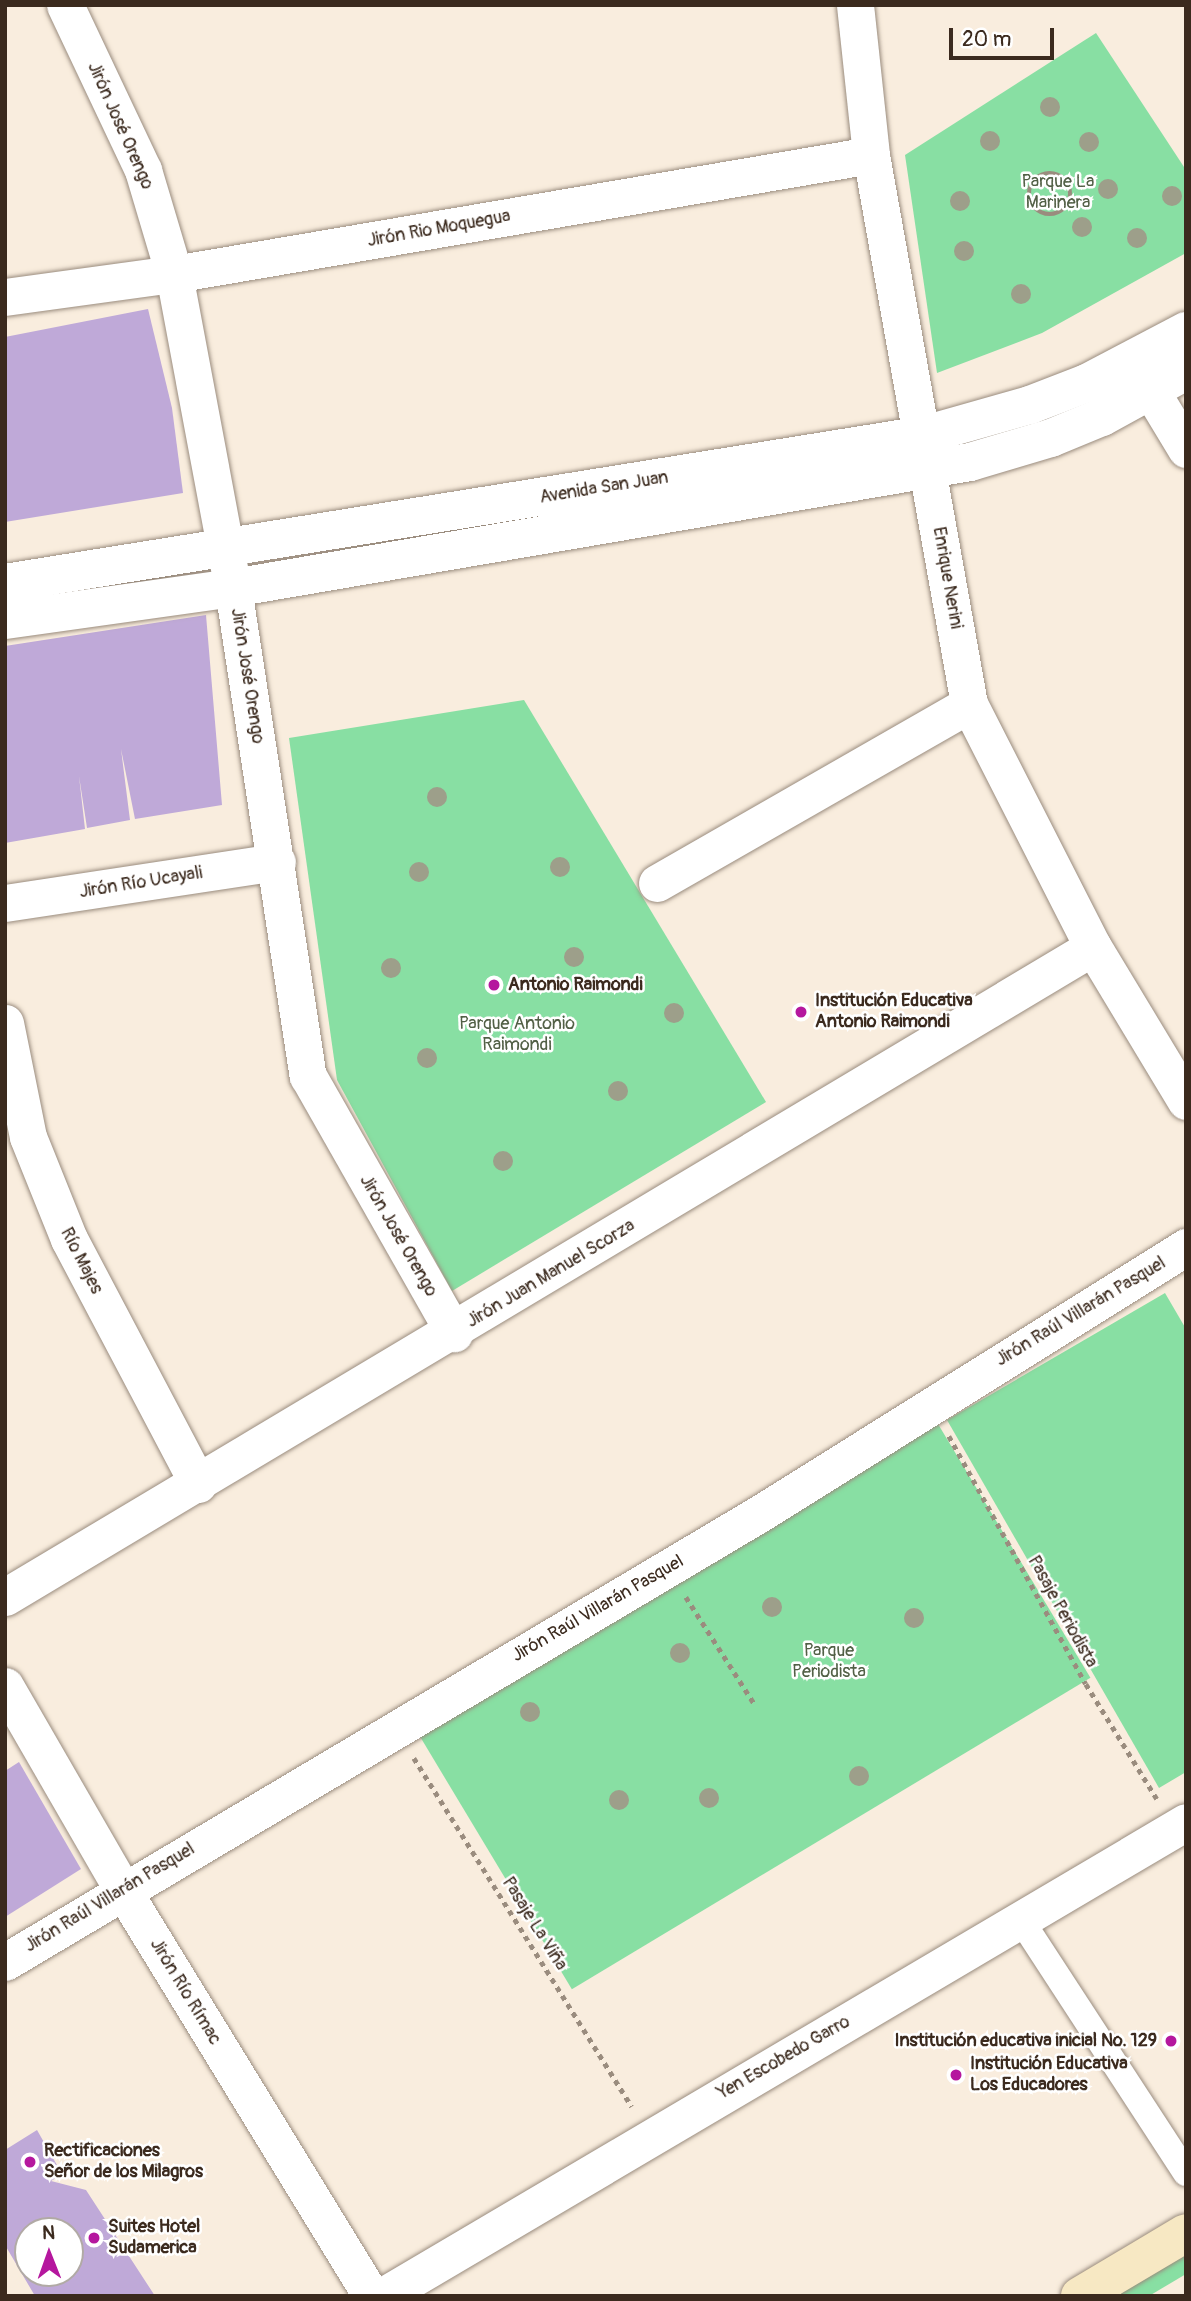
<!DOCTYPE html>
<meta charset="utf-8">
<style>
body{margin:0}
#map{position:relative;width:1191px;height:2301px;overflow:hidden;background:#f9edde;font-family:Pangolin,sans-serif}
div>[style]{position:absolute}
.green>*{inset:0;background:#88dfa3;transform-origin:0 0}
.building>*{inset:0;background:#bfa9d8}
.path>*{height:4.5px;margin-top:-2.25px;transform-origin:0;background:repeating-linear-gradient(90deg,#9a8c7e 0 5px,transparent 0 10px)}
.path>.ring{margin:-2.25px;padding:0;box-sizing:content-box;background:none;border:4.5px solid #9a8c7e;border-radius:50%}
.roads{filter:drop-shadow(0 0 2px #9a8c7e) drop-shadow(0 0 2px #9a8c7e)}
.pedestrian>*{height:26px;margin:-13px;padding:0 13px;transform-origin:13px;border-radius:13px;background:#fff}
.minor>*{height:37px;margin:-18.5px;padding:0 18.5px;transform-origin:18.5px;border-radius:18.5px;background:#fff}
.tertiary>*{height:38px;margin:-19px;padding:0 19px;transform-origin:19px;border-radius:19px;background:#fff}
.secondary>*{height:38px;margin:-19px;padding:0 19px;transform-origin:19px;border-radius:19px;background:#f7e8c3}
.trees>*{width:20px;height:20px;margin:-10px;border-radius:50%;background:#9d9f8a}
.dots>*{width:19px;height:19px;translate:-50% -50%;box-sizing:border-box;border:4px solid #fff;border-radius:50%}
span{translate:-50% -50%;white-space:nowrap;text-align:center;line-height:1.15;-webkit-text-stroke:5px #fff;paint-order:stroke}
.street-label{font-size:18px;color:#3b2a1e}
.park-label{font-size:18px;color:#526046}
.poi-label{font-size:18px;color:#3b2a1e;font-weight:700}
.left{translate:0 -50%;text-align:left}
.right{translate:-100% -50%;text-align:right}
.frame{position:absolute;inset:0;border:7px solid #3b2a1e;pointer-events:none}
.north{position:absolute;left:14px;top:2217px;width:70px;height:70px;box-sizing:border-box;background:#fff;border:2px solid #b1aaa5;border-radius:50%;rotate:359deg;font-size:19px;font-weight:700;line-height:28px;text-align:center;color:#3b2a1e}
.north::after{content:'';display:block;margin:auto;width:24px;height:32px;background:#b5179e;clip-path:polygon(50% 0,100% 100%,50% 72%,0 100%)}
.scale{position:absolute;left:949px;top:28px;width:105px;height:32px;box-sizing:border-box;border:4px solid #3b2a1e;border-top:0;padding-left:9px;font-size:21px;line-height:24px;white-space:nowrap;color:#3b2a1e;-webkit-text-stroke:5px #fff;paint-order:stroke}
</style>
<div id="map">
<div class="green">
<i style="clip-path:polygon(1096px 33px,1186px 170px,1186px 253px,1042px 333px,937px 373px,905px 155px)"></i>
<i style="clip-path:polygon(524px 700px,766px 1102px,452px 1291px,337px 1080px,289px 738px)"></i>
<i style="clip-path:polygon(1165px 1293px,1186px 1329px,1186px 1772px,1159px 1788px,947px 1420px)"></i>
<i style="left:938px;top:1424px;width:296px;height:605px;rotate:59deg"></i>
<i style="clip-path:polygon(1186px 2244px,1186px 2274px,1149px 2296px,1085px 2296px)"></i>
</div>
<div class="building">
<i style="clip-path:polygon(148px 309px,172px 408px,183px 493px,5px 522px,5px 337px)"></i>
<i style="clip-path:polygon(206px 615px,222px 805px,135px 819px,121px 749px,130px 820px,87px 828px,79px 776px,85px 829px,5px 843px,5px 646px)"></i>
<i style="clip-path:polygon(19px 1762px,81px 1869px,5px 1917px,5px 1771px)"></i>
<i style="clip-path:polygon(evenodd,37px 2130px,62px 2174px,51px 2181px,86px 2190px,155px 2296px,35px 2296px,5px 2245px,5px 2150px,37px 2130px,28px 2231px,70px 2231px,70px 2273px,28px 2273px,28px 2231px)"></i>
</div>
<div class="path">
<i class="ring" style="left:1029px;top:173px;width:37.5px;height:37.5px"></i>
<i style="left:949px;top:1436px;width:283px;rotate:61.1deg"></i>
<i style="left:1086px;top:1684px;width:135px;rotate:58.3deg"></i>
<i style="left:686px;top:1597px;width:128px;rotate:57.4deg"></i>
<i style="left:414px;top:1758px;width:411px;rotate:58deg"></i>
</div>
<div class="roads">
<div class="pedestrian">
<i style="left:1021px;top:1920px;width:302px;rotate:56.9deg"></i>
</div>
<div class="minor">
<i style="left:65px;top:5px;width:183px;rotate:64.7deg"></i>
<i style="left:143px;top:170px;width:109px;rotate:73.4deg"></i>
<i style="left:174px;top:274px;width:319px;rotate:79.4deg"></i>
<i style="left:233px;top:588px;width:494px;rotate:81.3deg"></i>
<i style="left:308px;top:1076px;width:296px;rotate:60.4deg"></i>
<i style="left:855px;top:5px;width:151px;rotate:83.9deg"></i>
<i style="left:871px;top:155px;width:558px;rotate:79.88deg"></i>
<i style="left:969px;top:704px;width:273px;rotate:63deg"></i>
<i style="left:1093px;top:947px;width:180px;rotate:58.9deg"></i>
<i style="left:5px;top:297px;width:171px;rotate:-7.8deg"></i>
<i style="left:174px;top:274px;width:707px;rotate:-9.69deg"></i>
<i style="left:1151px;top:391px;width:68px;rotate:58.9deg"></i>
<i style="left:657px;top:883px;width:360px;rotate:-29.8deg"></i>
<i style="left:5px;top:903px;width:275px;rotate:-8.6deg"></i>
<i style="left:5px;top:1023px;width:116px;rotate:78.6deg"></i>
<i style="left:28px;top:1137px;width:110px;rotate:68.1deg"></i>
<i style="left:69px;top:1239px;width:277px;rotate:62.2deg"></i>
<i style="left:5px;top:1597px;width:1267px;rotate:-30.86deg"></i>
<i style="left:5px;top:1686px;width:234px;rotate:60deg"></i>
<i style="left:122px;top:1889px;width:477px;rotate:58.5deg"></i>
<i style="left:5px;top:1962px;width:877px;rotate:-30.72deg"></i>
<i style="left:759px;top:1514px;width:504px;rotate:-32.02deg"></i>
<i style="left:383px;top:2296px;width:932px;rotate:-30.55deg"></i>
</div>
<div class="tertiary">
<i style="left:5px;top:583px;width:931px;rotate:-9.15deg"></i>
<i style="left:924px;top:435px;width:110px;rotate:-15.8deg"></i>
<i style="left:1030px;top:405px;width:61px;rotate:-21.1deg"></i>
<i style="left:1087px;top:383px;width:112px;rotate:-27.7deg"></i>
<i style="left:5px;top:620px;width:230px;rotate:-8deg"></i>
<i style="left:233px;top:588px;width:748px;rotate:-9.7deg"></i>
<i style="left:970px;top:462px;width:84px;rotate:-16.5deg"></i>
<i style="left:1051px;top:438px;width:55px;rotate:-22.4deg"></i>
<i style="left:1102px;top:417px;width:96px;rotate:-28.7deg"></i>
</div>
<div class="secondary">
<i style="left:1080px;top:2296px;width:123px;rotate:-30.7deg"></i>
</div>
</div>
<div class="trees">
<i style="left:1050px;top:107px"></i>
<i style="left:990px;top:141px"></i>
<i style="left:1089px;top:142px"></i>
<i style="left:1108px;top:189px"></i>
<i style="left:1172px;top:196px"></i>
<i style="left:960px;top:201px"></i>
<i style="left:1082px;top:227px"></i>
<i style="left:1137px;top:238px"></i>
<i style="left:964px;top:251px"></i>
<i style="left:1021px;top:294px"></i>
<i style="left:437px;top:797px"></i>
<i style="left:560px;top:867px"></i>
<i style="left:419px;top:872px"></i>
<i style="left:574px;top:957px"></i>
<i style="left:391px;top:968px"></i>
<i style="left:674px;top:1013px"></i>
<i style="left:427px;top:1058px"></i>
<i style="left:618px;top:1091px"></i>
<i style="left:503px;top:1161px"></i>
<i style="left:772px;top:1607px"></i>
<i style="left:914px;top:1618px"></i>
<i style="left:680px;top:1653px"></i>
<i style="left:530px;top:1712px"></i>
<i style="left:859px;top:1776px"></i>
<i style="left:709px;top:1798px"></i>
<i style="left:619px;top:1800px"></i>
</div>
<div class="dots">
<i style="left:494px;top:985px;background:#b5179e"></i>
<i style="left:801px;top:1012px;background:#b5179e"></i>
<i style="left:1171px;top:2041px;background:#b5179e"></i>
<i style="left:956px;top:2075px;background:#b5179e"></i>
<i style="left:30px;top:2162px;background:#b5179e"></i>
<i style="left:94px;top:2238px;background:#b5179e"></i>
</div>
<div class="street-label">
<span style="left:120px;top:126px;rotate:66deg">Jirón José Orengo</span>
<span style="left:439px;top:229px;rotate:-10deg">Jirón Rio Moquegua</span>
<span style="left:604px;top:488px;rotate:-9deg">Avenida San Juan</span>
<span style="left:947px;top:578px;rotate:80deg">Enrique Nerini</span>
<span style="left:247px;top:676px;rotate:81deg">Jirón José Orengo</span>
<span style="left:141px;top:883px;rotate:-9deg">Jirón Río Ucayali</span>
<span style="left:398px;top:1236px;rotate:60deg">Jirón José Orengo</span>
<span style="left:81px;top:1261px;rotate:63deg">Río Majes</span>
<span style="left:551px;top:1274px;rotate:-31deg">Jirón Juan Manuel Scorza</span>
<span style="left:1081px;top:1312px;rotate:-31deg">Jirón Raúl Villarán Pasquel</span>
<span style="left:598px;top:1609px;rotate:-30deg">Jirón Raúl Villarán Pasquel</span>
<span style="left:1062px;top:1612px;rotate:61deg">Pasaje Periodista</span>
<span style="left:110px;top:1898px;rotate:-31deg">Jirón Raúl Villarán Pasquel</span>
<span style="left:534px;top:1924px;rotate:58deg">Pasaje La Viña</span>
<span style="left:185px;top:1992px;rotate:59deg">Jirón Río Rímac</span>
<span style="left:784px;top:2058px;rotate:-30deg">Yen Escobedo Garro</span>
</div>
<div class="park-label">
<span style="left:1058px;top:193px">Parque La<br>Marinera</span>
<span style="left:517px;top:1035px">Parque Antonio<br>Raimondi</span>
<span style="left:829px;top:1662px">Parque<br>Periodista</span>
</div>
<div class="poi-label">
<span class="left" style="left:508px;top:985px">Antonio Raimondi</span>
<span class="left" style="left:815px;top:1012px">Institución Educativa<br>Antonio Raimondi</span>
<span class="right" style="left:1157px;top:2041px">Institución educativa inicial No. 129</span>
<span class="left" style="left:970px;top:2075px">Institución Educativa<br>Los Educadores</span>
<span class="left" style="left:44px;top:2162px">Rectificaciones<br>Señor de los Milagros</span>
<span class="left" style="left:108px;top:2238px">Suites Hotel<br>Sudamerica</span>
</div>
<div class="frame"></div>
<div class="north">N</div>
<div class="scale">20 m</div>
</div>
